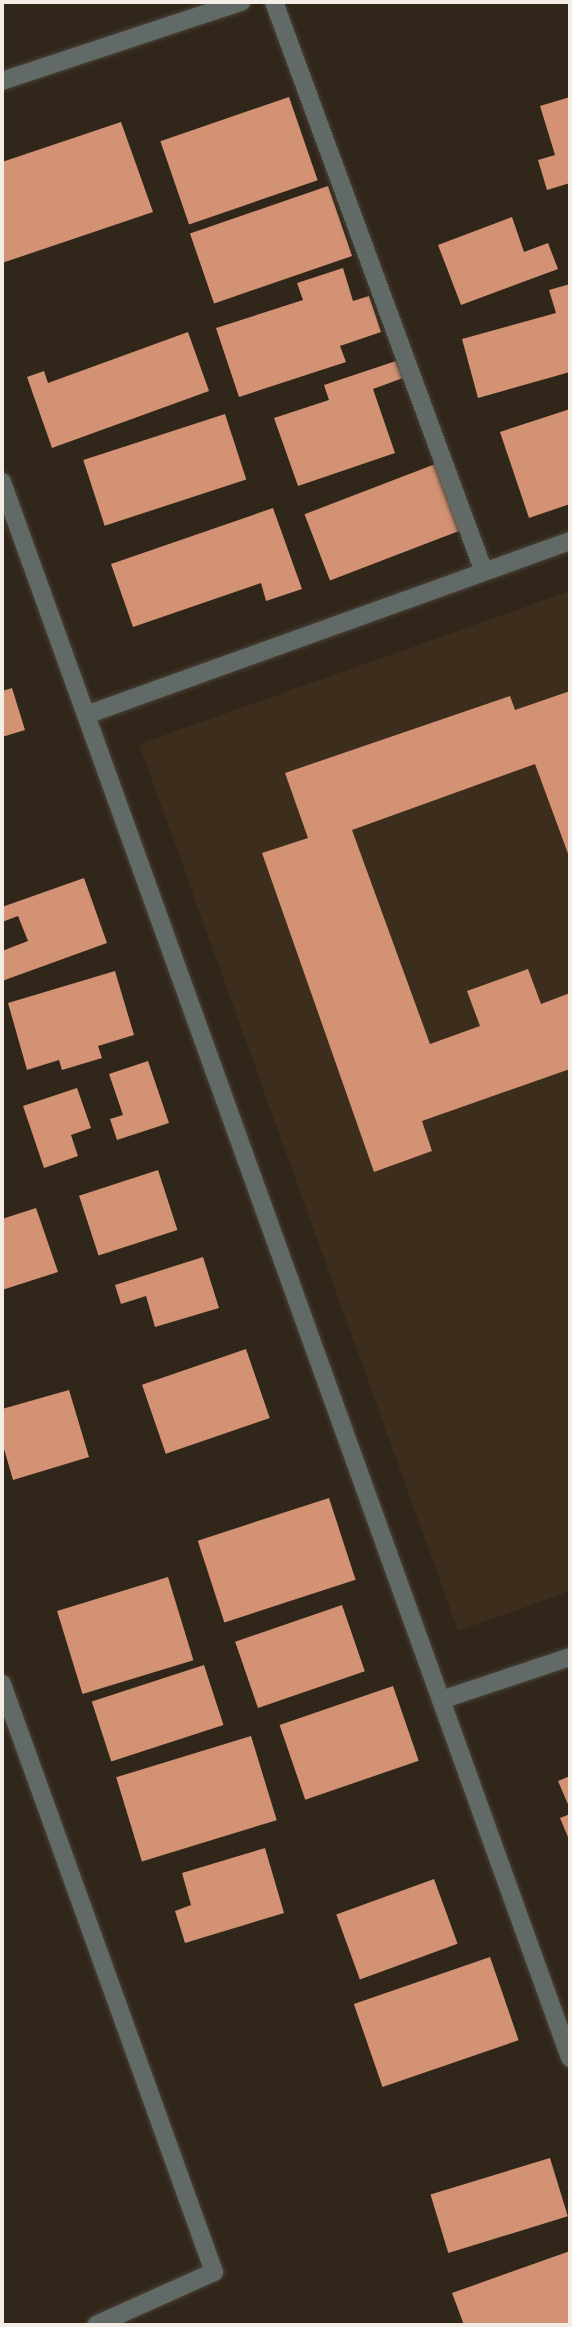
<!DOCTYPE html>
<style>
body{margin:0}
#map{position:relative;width:572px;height:2327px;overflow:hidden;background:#30261a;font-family:"Sofia Sans Condensed",sans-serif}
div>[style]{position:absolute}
.built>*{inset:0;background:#3c2d1c}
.building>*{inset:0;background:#d29273;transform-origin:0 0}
.roads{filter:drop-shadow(0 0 2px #4b4236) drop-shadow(0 0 2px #4b4236)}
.street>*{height:18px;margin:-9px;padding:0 9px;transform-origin:9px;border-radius:9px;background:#626a67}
span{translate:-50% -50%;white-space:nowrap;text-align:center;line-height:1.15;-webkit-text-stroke:7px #30261a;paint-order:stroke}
.frame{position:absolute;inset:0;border:4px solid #f4ede5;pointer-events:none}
</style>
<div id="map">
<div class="built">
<i style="clip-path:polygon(570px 591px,570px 1591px,458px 1631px,139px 744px)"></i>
</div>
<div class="building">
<i style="left:289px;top:97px;width:88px;height:136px;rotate:71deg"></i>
<i style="clip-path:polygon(570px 97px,570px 183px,547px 190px,538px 160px,555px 155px,540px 106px)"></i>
<i style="clip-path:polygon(121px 122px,153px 212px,2px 263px,2px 162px)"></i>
<i style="left:328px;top:186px;width:74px;height:146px;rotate:71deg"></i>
<i style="clip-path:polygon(512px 217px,524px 252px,548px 243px,558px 269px,461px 305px,438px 245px)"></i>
<i style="clip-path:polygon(343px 268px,353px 301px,369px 296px,381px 332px,340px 346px,346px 362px,239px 397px,216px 328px,303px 300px,297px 283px)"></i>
<i style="clip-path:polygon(570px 284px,570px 372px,478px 398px,462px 339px,556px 313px,549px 290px)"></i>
<i style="clip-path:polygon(188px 332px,209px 391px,52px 448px,27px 377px,44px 371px,48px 383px)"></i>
<i style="clip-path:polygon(396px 361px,403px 378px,373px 389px,395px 453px,298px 486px,274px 418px,329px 400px,324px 385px)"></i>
<i style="clip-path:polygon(570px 409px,570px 504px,529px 518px,500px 432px)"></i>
<i style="left:225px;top:414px;width:69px;height:149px;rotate:72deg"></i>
<i style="left:438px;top:463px;width:71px;height:143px;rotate:69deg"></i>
<i style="clip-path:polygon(273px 508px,302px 589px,266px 601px,261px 583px,133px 627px,111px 564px)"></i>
<i style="clip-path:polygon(12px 688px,25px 730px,2px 737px,2px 691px)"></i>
<i style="clip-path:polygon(570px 691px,570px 859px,535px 764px,352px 830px,430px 1044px,480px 1026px,467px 991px,528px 969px,541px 1004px,570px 993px,570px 1069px,422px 1121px,432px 1151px,374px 1172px,262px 853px,308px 838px,285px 773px,510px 696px,515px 710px)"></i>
<i style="clip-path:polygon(84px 878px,107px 943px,2px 981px,2px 951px,28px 941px,18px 916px,2px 922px,2px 907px)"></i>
<i style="clip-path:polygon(115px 971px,134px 1035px,98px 1046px,102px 1058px,62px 1070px,59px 1060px,27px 1070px,8px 1003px)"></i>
<i style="clip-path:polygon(148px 1061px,169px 1123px,117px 1140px,110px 1119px,123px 1115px,109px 1074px)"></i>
<i style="clip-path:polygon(77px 1088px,91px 1128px,71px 1135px,78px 1156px,44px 1168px,23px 1106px)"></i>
<i style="left:158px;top:1170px;width:63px;height:83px;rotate:72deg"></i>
<i style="clip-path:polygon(36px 1208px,58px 1272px,2px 1290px,2px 1219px)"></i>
<i style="clip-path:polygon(203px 1257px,219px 1308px,155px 1327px,146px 1296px,121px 1304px,115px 1285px)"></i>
<i style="left:246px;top:1349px;width:73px;height:110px;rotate:71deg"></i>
<i style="clip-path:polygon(69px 1390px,89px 1457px,13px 1480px,2px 1442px,2px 1409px)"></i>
<i style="left:329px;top:1498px;width:86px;height:138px;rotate:72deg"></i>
<i style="left:168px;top:1577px;width:87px;height:116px;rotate:73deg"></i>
<i style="left:342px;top:1605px;width:70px;height:113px;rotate:71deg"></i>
<i style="left:204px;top:1665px;width:63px;height:118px;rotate:72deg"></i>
<i style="left:393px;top:1686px;width:79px;height:120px;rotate:71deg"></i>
<i style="left:251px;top:1736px;width:88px;height:141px;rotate:73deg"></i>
<i style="clip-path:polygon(570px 1776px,570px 1809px,558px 1781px)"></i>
<i style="clip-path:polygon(570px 1814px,570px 1842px,560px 1818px)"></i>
<i style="clip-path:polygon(265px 1848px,284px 1913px,185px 1943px,175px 1911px,191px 1905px,182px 1873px)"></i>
<i style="left:434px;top:1879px;width:69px;height:104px;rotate:70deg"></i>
<i style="left:490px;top:1957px;width:88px;height:144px;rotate:71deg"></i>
<i style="left:550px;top:2158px;width:61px;height:125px;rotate:73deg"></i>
<i style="clip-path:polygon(570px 2251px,570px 2325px,464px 2325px,452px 2293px)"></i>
</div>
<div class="roads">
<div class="street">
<i style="left:274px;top:2px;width:607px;rotate:69.78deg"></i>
<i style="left:2px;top:81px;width:252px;rotate:-18.3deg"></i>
<i style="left:2px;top:482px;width:1675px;rotate:70.18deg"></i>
<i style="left:86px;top:715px;width:514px;rotate:-19.77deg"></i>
<i style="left:2px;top:1684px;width:625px;rotate:70.17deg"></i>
<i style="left:214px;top:2272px;width:129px;rotate:155.8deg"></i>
<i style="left:441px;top:1700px;width:136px;rotate:-18.4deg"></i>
</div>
</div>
<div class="frame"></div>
</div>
